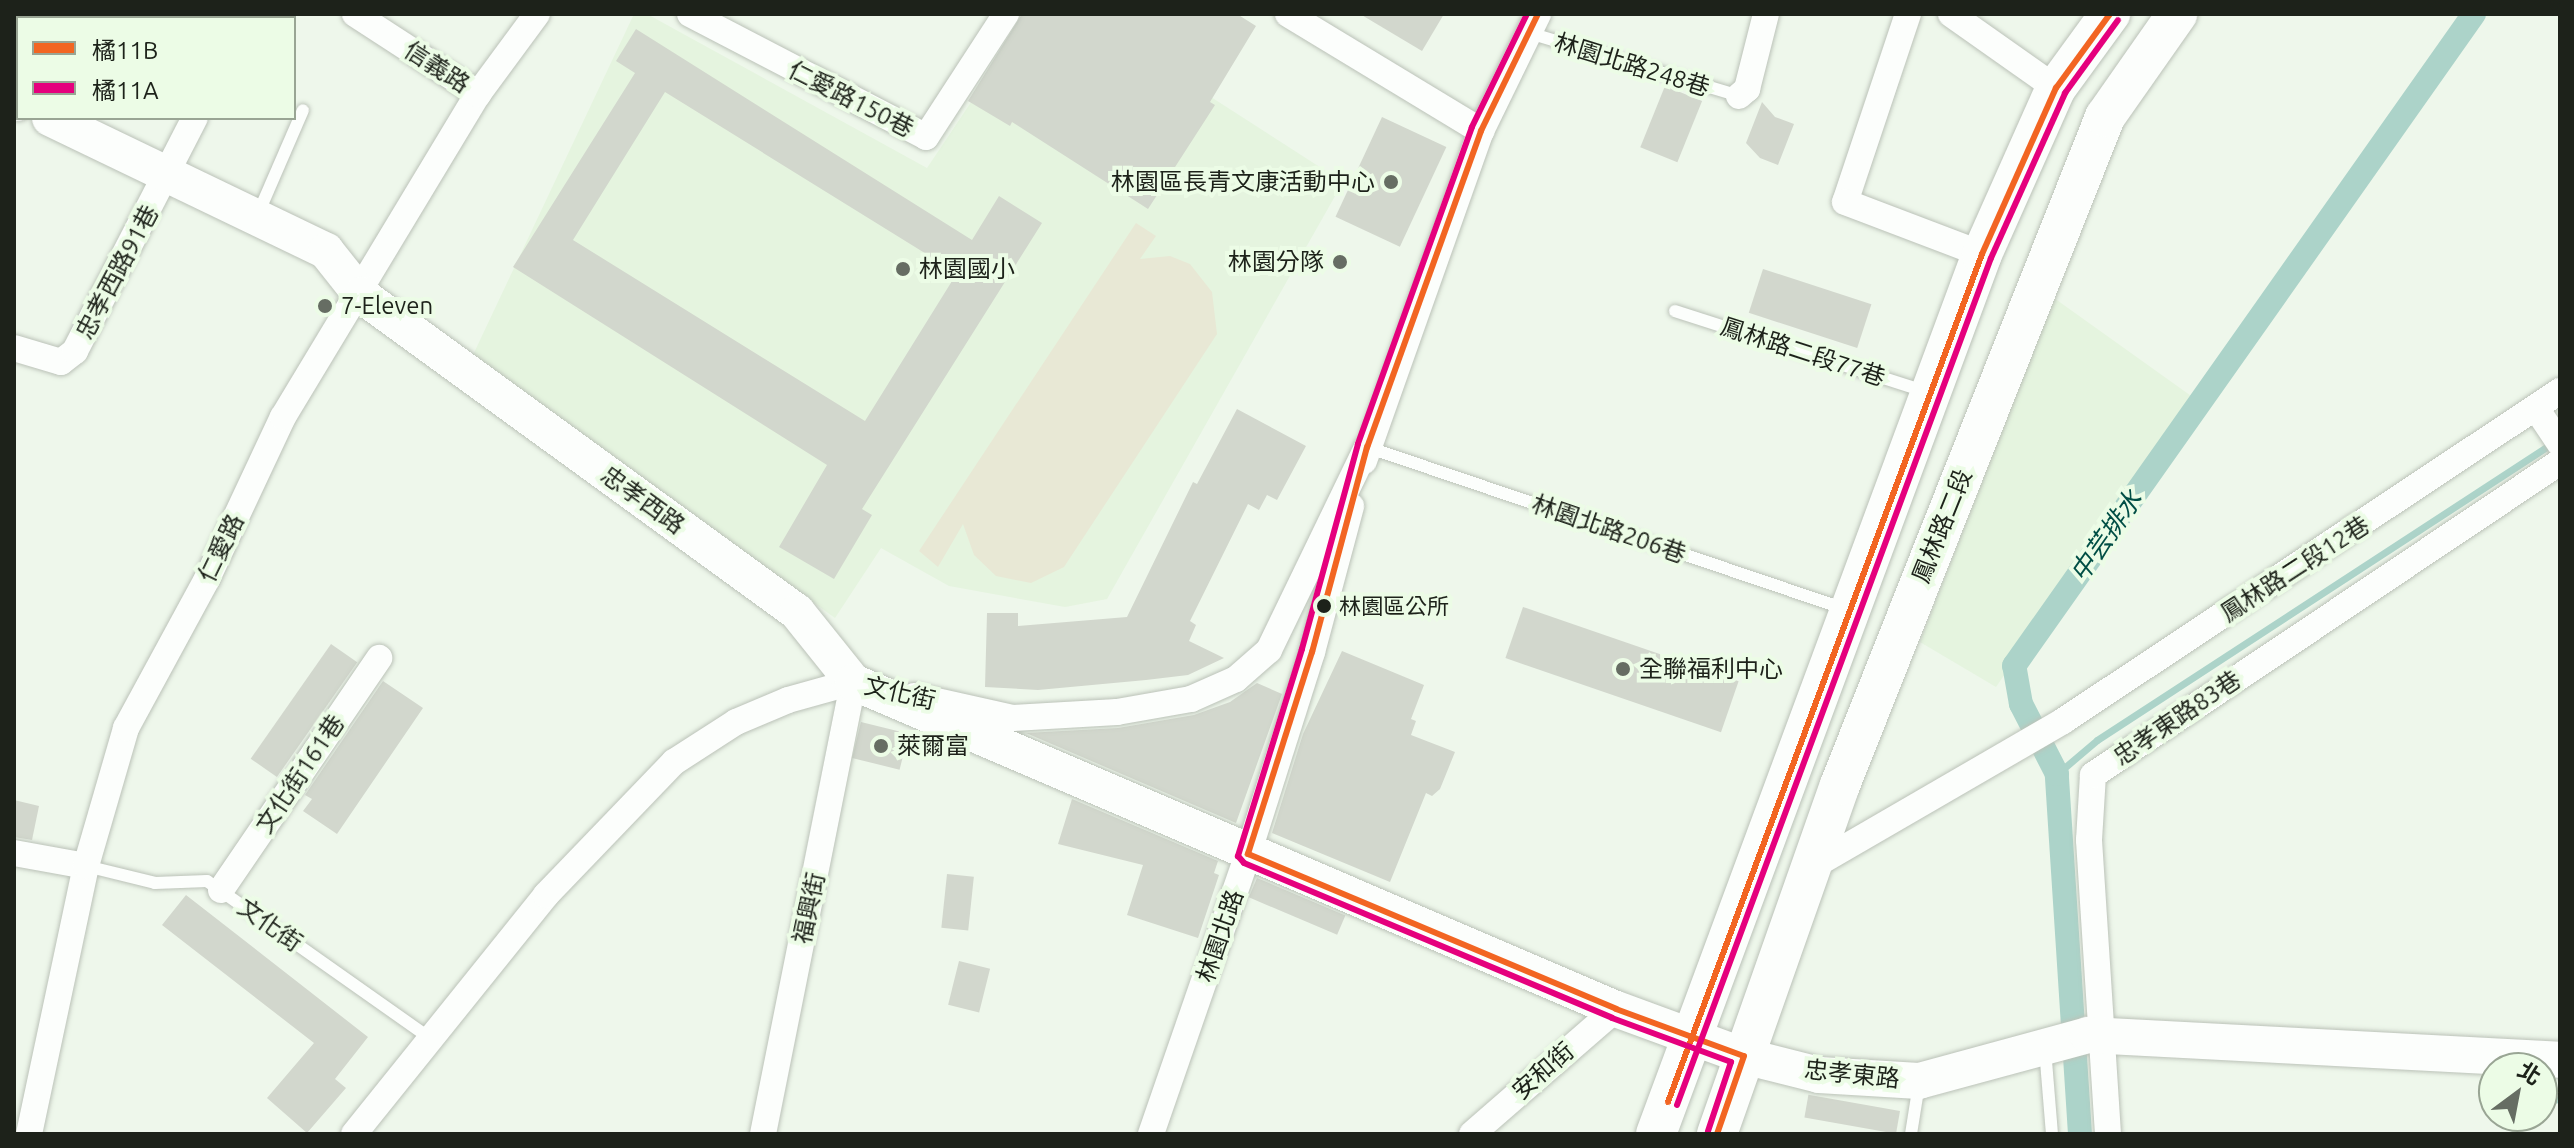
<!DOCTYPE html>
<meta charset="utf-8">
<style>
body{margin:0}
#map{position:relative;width:2574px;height:1148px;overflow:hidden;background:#eef7eb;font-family:Ubuntu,"Noto Sans TC",sans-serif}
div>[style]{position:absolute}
.built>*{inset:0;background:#e5f4df}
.green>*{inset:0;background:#e8e8d5}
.stream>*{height:7px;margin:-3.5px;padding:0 3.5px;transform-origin:3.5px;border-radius:3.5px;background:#acd3c9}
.canal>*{height:24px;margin:-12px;padding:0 12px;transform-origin:12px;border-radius:12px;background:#acd3c9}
.building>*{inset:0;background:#d2d7cd;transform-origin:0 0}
.roads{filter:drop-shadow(0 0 2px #bbc2b8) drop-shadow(0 0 2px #bbc2b8)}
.lane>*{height:12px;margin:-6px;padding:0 6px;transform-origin:6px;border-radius:6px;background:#fcfefc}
.street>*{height:26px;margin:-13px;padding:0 13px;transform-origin:13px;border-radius:13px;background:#fcfefc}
.secondary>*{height:36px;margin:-18px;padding:0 18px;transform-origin:18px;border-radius:18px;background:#fcfefc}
.primary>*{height:40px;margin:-20px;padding:0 20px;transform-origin:20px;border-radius:20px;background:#fcfefc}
.bus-1>*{height:6px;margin:-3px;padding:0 3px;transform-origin:3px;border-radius:3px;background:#f26522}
.bus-2>*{height:6px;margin:-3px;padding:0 3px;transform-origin:3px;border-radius:3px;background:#e5007d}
.dots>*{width:22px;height:22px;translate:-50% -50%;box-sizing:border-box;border:4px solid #ecfce6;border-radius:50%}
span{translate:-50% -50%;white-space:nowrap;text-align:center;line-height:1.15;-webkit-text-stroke:8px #ecfce6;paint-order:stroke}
.bus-label{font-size:22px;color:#1d221a}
.left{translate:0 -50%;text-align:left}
.street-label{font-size:24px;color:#1d221a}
.poi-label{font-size:24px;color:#1d221a}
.right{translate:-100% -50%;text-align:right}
.water-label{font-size:26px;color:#004e45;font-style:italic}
.frame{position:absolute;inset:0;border:16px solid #1d221a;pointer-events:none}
.legend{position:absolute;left:16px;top:16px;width:280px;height:104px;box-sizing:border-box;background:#ecfce6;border:2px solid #99a594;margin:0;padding:10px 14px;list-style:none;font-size:24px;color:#1d221a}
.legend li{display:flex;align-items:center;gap:16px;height:40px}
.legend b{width:40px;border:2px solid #99a594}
.north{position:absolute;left:2478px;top:1052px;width:80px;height:80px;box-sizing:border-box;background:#ecfce6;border:2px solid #99a594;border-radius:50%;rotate:32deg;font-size:22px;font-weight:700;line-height:32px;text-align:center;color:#1d221a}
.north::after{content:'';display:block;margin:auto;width:28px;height:36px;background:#666d63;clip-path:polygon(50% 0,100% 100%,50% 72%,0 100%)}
</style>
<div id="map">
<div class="built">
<i style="clip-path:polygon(634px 14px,647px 14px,927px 168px,1030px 14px,1082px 14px,1343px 182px,1107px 599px,1065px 607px,949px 586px,881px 548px,835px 618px,472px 357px)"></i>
<i style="clip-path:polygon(2054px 298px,2194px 398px,1996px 687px,1920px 642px)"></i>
</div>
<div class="green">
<i style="clip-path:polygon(1136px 223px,1156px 236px,1140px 259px,1170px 256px,1190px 264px,1212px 292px,1217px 334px,1064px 567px,1031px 583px,996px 576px,974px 555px,963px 524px,938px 567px,919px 551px)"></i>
</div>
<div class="stream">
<i style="left:2057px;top:774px;width:52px;rotate:-40.4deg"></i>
<i style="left:2097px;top:740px;width:542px;rotate:-33.1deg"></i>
<i style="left:2542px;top:1101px;width:18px;rotate:-6deg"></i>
</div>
<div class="canal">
<i style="left:2080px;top:1134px;width:361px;rotate:-93.7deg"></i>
<i style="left:2057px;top:774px;width:79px;rotate:-117.2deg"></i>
<i style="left:2021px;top:704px;width:39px;rotate:-100deg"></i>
<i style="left:2014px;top:666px;width:798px;rotate:-54.8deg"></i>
</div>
<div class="building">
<i style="clip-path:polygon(1022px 14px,1237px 14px,1256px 26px,1210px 102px,1215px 105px,1148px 209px,1012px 122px,1010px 126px,968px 101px)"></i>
<i style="clip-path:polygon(1360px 14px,1444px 14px,1422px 51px)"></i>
<i style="clip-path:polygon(evenodd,636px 29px,972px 240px,999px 196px,1042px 223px,862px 509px,872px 515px,834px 579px,779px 547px,827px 465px,513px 267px,635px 73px,616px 61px,636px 29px,665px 92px,957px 273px,865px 421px,573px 240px,665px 92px)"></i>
<i style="left:1665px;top:86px;width:40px;height:66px;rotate:22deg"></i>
<i style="clip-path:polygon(1762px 102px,1775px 117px,1794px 124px,1778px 165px,1760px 158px,1746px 143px)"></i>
<i style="left:1382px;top:117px;width:71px;height:110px;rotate:25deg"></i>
<i style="left:1763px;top:269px;width:114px;height:46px;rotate:18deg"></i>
<i style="clip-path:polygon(1237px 409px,1306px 446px,1277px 500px,1267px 495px,1259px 510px,1248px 504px,1190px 621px,1196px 625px,1189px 641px,1224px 658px,1188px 675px,1146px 680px,1038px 690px,985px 687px,987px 613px,1018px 613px,1018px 626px,1127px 617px,1193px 482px,1197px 484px)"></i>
<i style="left:1523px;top:607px;width:228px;height:54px;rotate:19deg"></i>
<i style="left:331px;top:644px;width:32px;height:140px;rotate:35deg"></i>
<i style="clip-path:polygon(1342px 651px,1424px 685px,1411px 719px,1416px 721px,1411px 735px,1455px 752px,1440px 789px,1432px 796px,1426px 793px,1390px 882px,1272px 833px,1303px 734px)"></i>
<i style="clip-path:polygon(383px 681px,423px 708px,337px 834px,303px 811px,312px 799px,305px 795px)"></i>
<i style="clip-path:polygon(1257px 683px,1282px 694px,1236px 823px,1026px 733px,1118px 728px,1194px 715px,1230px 702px)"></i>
<i style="left:861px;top:722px;width:49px;height:37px;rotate:14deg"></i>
<i style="clip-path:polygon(1072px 799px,1218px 861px,1214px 873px,1219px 875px,1198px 938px,1127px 915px,1143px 865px,1058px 844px)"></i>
<i style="clip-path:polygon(14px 800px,39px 806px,32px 840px,14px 837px)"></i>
<i style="left:947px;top:874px;width:27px;height:54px;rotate:6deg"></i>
<i style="left:1257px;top:878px;width:96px;height:21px;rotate:23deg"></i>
<i style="clip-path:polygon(186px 895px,368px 1037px,335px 1079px,346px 1088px,307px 1133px,267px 1098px,314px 1043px,162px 925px)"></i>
<i style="left:959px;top:961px;width:32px;height:45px;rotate:14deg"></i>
<i style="left:1900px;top:1111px;width:23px;height:93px;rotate:100deg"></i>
</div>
<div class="roads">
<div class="lane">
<i style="left:96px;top:18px;width:4px;rotate:-76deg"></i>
<i style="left:1526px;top:32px;width:222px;rotate:16.7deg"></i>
<i style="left:258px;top:214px;width:113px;rotate:-66.6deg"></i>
<i style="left:1675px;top:311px;width:262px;rotate:17.8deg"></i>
<i style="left:1367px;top:447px;width:505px;rotate:18.72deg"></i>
<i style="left:86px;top:866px;width:71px;rotate:13.8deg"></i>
<i style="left:155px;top:883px;width:52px;rotate:-2.2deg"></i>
<i style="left:207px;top:881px;width:274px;rotate:35.2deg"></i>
<i style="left:2045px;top:1049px;width:85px;rotate:85.3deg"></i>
<i style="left:1911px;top:1134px;width:51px;rotate:-80.9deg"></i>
</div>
<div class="street">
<i style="left:355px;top:14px;width:147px;rotate:33deg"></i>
<i style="left:690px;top:14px;width:266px;rotate:27.5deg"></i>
<i style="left:926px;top:137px;width:147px;rotate:-57deg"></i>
<i style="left:1288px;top:14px;width:226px;rotate:31.2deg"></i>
<i style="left:1908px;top:14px;width:198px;rotate:108.5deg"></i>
<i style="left:1845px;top:202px;width:147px;rotate:20.8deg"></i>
<i style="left:1951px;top:14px;width:128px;rotate:35.2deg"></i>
<i style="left:241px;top:18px;width:4px;rotate:-63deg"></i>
<i style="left:1739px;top:96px;width:11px;rotate:-41deg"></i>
<i style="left:1747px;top:89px;width:77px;rotate:-75.8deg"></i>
<i style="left:14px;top:348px;width:49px;rotate:16.6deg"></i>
<i style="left:61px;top:362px;width:18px;rotate:-38deg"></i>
<i style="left:75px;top:351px;width:262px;rotate:-62.8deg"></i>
<i style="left:2536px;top:408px;width:43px;rotate:56.3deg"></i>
<i style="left:1364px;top:461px;width:350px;rotate:-70.5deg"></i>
<i style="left:1481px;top:131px;width:130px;rotate:-64deg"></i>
<i style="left:914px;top:696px;width:101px;rotate:12.5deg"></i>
<i style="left:1013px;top:718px;width:104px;rotate:-3.3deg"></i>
<i style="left:1117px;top:712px;width:75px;rotate:-10deg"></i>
<i style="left:1191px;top:699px;width:49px;rotate:-24deg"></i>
<i style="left:1236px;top:679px;width:44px;rotate:-41.3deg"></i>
<i style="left:1269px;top:650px;width:225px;rotate:-64.2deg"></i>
<i style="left:14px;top:853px;width:73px;rotate:10.2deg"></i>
<i style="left:1808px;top:869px;width:295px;rotate:-30.1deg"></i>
<i style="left:2063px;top:721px;width:597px;rotate:-33.58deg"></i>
<i style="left:221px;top:890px;width:281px;rotate:-55.7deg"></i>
<i style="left:29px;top:1134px;width:274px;rotate:-78deg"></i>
<i style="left:86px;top:866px;width:144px;rotate:-73.8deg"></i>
<i style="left:126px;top:728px;width:170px;rotate:-61.5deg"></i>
<i style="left:207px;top:579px;width:179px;rotate:-64.9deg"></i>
<i style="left:283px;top:417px;width:377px;rotate:-58.9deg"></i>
<i style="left:478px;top:94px;width:99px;rotate:-53.6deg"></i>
<i style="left:354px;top:1134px;width:307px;rotate:-51.2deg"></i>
<i style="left:546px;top:895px;width:185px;rotate:-46.1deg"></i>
<i style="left:674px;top:762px;width:74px;rotate:-32.8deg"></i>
<i style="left:736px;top:722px;width:56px;rotate:-22.9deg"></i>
<i style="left:788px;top:700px;width:67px;rotate:-15.5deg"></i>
<i style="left:853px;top:682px;width:16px;rotate:15deg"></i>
<i style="left:763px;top:1134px;width:461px;rotate:-78.7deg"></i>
<i style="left:1151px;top:1134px;width:296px;rotate:-70.9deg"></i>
<i style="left:1248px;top:854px;width:212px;rotate:-72.4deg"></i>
<i style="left:1312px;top:652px;width:151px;rotate:-75deg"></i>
<i style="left:1472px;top:1134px;width:191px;rotate:-41deg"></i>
<i style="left:2108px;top:1134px;width:295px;rotate:-93.7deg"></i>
<i style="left:2089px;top:840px;width:65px;rotate:-86.5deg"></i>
<i style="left:2093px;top:775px;width:562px;rotate:-33.83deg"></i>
</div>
<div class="secondary">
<i style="left:14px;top:101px;width:4px;rotate:27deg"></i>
<i style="left:50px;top:118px;width:306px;rotate:25.7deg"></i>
<i style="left:326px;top:251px;width:56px;rotate:51.5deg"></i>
<i style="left:361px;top:295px;width:539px;rotate:36.02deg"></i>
<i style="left:797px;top:612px;width:90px;rotate:51.3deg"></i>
<i style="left:853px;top:682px;width:830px;rotate:23.2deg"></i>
<i style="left:1616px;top:1009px;width:136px;rotate:20.2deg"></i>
<i style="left:1744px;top:1056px;width:77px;rotate:14.2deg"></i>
<i style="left:1819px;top:1075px;width:100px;rotate:3.4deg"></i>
<i style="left:1919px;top:1081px;width:175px;rotate:-15.2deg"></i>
<i style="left:2088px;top:1035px;width:473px;rotate:3deg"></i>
</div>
<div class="primary">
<i style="left:1656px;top:1134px;width:938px;rotate:-69.67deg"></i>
<i style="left:1982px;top:254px;width:182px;rotate:-66deg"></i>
<i style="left:2056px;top:88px;width:92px;rotate:-53.9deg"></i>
<i style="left:1717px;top:1134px;width:370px;rotate:-70.6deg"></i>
<i style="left:1840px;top:785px;width:719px;rotate:-68.36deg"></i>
<i style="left:2105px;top:117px;width:126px;rotate:-55deg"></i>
</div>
</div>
<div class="bus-1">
<i style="left:1538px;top:14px;width:130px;rotate:116deg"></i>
<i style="left:1481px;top:131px;width:336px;rotate:109.8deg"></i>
<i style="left:1367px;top:447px;width:212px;rotate:105deg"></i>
<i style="left:1312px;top:652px;width:212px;rotate:107.6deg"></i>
<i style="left:1248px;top:854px;width:399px;rotate:22.8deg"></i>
<i style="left:1616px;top:1009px;width:136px;rotate:20.2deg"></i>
<i style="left:1744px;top:1056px;width:83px;rotate:109.1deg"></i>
<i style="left:1668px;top:1102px;width:904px;rotate:-69.68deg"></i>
<i style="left:1982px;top:254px;width:182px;rotate:-66deg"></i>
<i style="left:2056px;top:88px;width:92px;rotate:-53.9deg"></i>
</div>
<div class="bus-2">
<i style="left:1527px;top:14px;width:126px;rotate:116deg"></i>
<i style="left:1472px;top:127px;width:337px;rotate:109.8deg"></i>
<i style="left:1358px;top:444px;width:213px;rotate:105.3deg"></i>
<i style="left:1302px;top:649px;width:217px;rotate:107.2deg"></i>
<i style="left:1238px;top:856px;width:9px;rotate:49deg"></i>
<i style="left:1244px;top:863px;width:399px;rotate:22.8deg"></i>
<i style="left:1612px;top:1018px;width:127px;rotate:20.3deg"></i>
<i style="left:1731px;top:1062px;width:73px;rotate:108.4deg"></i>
<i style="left:1677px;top:1105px;width:903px;rotate:-69.66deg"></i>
<i style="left:1991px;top:258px;width:181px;rotate:-65.8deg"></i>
<i style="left:2065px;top:93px;width:90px;rotate:-54deg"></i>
</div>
<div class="dots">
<i style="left:1391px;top:182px;background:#666d63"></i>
<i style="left:1340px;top:262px;background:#666d63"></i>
<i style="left:903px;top:269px;background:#666d63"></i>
<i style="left:325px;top:306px;background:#666d63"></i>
<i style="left:1324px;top:606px;background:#1d221a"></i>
<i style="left:1623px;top:669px;background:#666d63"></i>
<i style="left:881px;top:746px;background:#666d63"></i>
</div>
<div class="bus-label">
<span class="left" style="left:1339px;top:606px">林園區公所</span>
</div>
<div class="street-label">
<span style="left:1632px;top:65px;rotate:17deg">林園北路248巷</span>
<span style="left:437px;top:67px;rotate:33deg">信義路</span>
<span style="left:851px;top:99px;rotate:27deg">仁愛路150巷</span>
<span style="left:117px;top:272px;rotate:-62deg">忠孝西路91巷</span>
<span style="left:1803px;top:352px;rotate:18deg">鳳林路二段77巷</span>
<span style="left:643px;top:500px;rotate:36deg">忠孝西路</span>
<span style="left:1942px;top:526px;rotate:-68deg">鳳林路二段</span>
<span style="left:1609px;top:529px;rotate:19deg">林園北路206巷</span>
<span style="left:221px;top:548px;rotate:-64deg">仁愛路</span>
<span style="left:2295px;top:569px;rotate:-33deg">鳳林路二段12巷</span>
<span style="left:900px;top:693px;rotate:13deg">文化街</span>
<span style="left:2177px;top:718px;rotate:-34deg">忠孝東路83巷</span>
<span style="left:300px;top:774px;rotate:-56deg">文化街161巷</span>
<span style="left:809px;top:908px;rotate:-78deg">福興街</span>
<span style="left:270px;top:925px;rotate:35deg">文化街</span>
<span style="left:1220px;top:936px;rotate:-71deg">林園北路</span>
<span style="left:1543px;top:1071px;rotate:-41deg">安和街</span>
<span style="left:1852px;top:1074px;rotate:6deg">忠孝東路</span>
</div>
<div class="poi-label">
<span class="right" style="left:1375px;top:182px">林園區長青文康活動中心</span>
<span class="right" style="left:1324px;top:262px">林園分隊</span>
<span class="left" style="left:919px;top:269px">林園國小</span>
<span class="left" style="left:341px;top:306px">7-Eleven</span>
<span class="left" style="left:1639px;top:669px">全聯福利中心</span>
<span class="left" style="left:897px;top:746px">萊爾富</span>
</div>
<div class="water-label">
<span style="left:2106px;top:536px;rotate:-55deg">中芸排水</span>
</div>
<div class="frame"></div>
<ul class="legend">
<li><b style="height:10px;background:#f26522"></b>橘11B</li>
<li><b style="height:10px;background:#e5007d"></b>橘11A</li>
</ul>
<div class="north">北</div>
</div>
